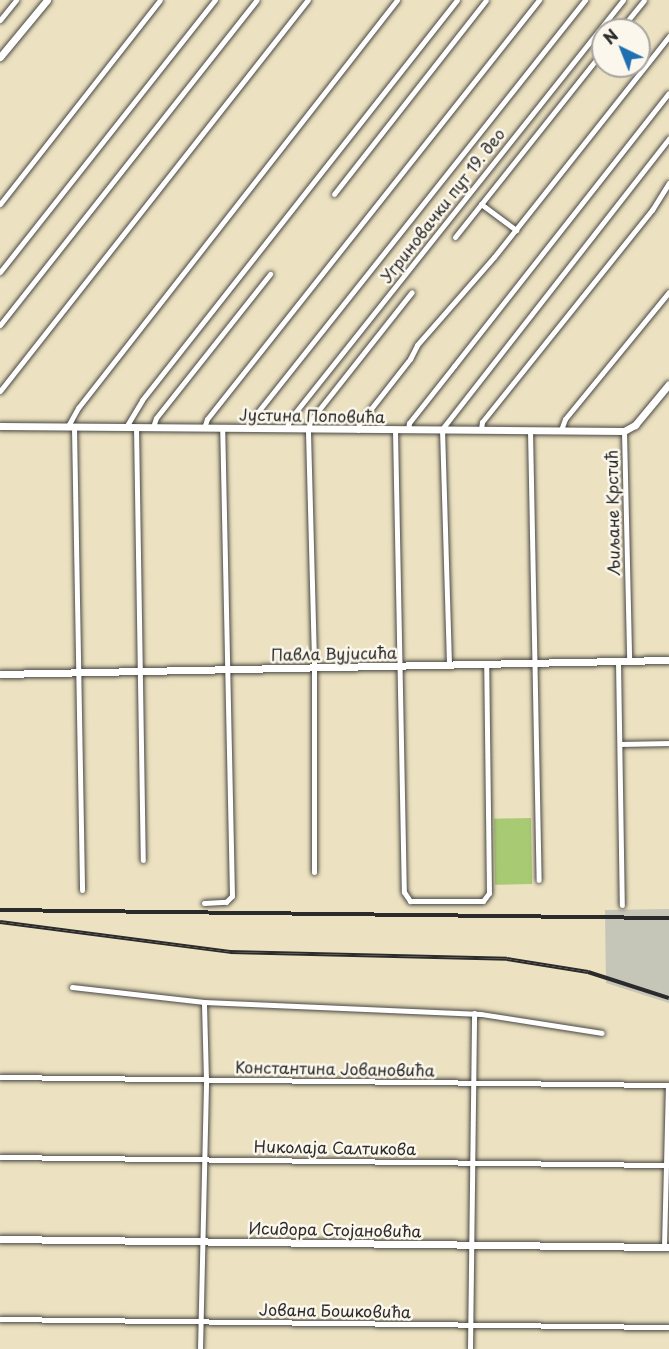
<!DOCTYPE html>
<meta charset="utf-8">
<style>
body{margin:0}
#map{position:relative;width:669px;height:1349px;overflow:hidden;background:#ece2c1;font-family:"Playpen Sans",sans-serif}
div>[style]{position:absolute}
.industrial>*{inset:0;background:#c5c5b8}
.green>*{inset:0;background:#a7ca73;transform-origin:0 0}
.roads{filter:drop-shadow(0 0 2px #484642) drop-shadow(0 0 2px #484642)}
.minor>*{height:5px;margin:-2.5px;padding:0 2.5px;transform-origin:2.5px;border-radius:2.5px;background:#fff}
.tertiary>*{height:7px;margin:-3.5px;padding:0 3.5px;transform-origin:3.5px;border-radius:3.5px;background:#fff}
.rail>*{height:4px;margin-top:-2px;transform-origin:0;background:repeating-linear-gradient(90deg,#fbf7ec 0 4.5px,#2b2b2b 0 9px);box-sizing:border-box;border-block:2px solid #2b2b2b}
span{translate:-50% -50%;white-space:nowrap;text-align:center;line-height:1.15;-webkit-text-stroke:5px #fbf7ec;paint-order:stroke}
.street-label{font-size:16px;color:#2b2b2b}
.north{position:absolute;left:591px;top:18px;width:60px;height:60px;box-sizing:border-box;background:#fbf7ec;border:2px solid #a8a59f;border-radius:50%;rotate:317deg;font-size:16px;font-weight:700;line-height:24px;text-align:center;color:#2b2b2b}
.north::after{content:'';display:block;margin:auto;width:21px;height:27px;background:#1f6fb2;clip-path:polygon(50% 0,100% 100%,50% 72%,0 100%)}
</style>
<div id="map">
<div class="industrial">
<i style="clip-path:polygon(669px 909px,669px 1003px,606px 983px,605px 910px)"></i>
</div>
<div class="green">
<i style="left:531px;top:818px;width:66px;height:37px;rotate:89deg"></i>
</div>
<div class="roads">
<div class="minor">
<i style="left:0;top:20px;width:26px;rotate:-51deg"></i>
<i style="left:620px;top:30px;width:38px;rotate:-51deg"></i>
<i style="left:334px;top:194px;width:246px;rotate:-51.9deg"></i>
<i style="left:0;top:204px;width:259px;rotate:-51.9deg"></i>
<i style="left:481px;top:204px;width:44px;rotate:36.6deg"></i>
<i style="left:455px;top:237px;width:238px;rotate:-51.5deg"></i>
<i style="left:0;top:272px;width:347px;rotate:-51.7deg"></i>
<i style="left:0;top:325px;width:414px;rotate:-51.7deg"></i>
<i style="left:0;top:391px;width:498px;rotate:-51.8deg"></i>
<i style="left:68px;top:426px;width:21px;rotate:-61deg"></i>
<i style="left:78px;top:408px;width:518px;rotate:-51.98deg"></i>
<i style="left:74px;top:427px;width:463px;rotate:89deg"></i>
<i style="left:126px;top:427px;width:31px;rotate:-59deg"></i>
<i style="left:142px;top:400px;width:509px;rotate:-51.78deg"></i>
<i style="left:136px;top:427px;width:433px;rotate:89.1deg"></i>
<i style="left:153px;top:427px;width:9px;rotate:-72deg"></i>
<i style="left:156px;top:418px;width:184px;rotate:-51.6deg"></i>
<i style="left:204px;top:428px;width:9px;rotate:-72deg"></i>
<i style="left:207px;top:419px;width:535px;rotate:-51.61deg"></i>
<i style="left:250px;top:428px;width:10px;rotate:-73deg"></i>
<i style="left:253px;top:418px;width:534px;rotate:-51.54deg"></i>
<i style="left:286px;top:429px;width:11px;rotate:-68deg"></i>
<i style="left:290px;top:419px;width:535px;rotate:-51.52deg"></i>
<i style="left:481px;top:429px;width:7px;rotate:-82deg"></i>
<i style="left:482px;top:422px;width:272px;rotate:-51.3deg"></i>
<i style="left:652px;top:210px;width:32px;rotate:-58deg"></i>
<i style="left:358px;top:430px;width:6px;rotate:-81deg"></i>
<i style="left:359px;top:424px;width:83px;rotate:-51.9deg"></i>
<i style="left:410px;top:359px;width:16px;rotate:-63deg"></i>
<i style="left:417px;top:345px;width:117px;rotate:-48.8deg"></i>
<i style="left:494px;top:257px;width:282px;rotate:-51.6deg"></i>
<i style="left:395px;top:430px;width:462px;rotate:88.9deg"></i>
<i style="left:404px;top:892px;width:11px;rotate:56deg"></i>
<i style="left:410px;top:901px;width:73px"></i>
<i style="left:483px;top:901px;width:10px;rotate:-53deg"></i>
<i style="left:489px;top:893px;width:230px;rotate:-90.7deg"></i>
<i style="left:408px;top:430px;width:7px;rotate:-82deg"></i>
<i style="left:409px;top:423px;width:73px;rotate:-51.7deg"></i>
<i style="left:454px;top:366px;width:347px;rotate:-51.8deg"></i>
<i style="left:530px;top:430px;width:450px;rotate:88.9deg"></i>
<i style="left:561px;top:430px;width:12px;rotate:-70deg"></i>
<i style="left:565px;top:419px;width:164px;rotate:-50.7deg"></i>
<i style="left:624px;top:431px;width:229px;rotate:88.7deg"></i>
<i style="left:618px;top:661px;width:244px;rotate:89.1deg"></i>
<i style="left:449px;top:664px;width:235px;rotate:-91.7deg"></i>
<i style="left:442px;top:429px;width:369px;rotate:-52deg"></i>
<i style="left:621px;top:744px;width:48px;rotate:-1.2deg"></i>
<i style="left:314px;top:872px;width:211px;rotate:-90deg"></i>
<i style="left:314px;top:661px;width:231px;rotate:-91.5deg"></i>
<i style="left:308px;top:430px;width:9px;rotate:-77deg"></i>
<i style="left:310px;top:421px;width:164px;rotate:-51.7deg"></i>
<i style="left:204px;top:903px;width:22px;rotate:-3deg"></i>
<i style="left:226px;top:902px;width:8px;rotate:-45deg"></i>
<i style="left:232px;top:896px;width:468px;rotate:-91.2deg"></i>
<i style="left:72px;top:987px;width:133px;rotate:6.5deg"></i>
<i style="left:204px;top:1002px;width:277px;rotate:2.5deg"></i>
<i style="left:481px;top:1014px;width:122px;rotate:8.9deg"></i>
<i style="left:0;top:1077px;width:669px;rotate:0.69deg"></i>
<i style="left:0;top:1157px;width:669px;rotate:0.69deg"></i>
<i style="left:664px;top:1247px;width:162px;rotate:-88.6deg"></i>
<i style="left:0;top:1319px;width:669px;rotate:0.69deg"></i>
<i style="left:200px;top:1349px;width:269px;rotate:-88.7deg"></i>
<i style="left:206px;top:1080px;width:78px;rotate:-91.5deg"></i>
<i style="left:470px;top:1349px;width:336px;rotate:-89.3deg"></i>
</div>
<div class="tertiary">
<i style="left:0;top:57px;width:74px;rotate:-50.5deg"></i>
<i style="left:0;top:426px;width:624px;rotate:0.46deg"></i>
<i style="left:624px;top:431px;width:13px;rotate:-29deg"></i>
<i style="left:635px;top:425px;width:53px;rotate:-50.3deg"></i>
<i style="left:0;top:674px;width:669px;rotate:-1.2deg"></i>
<i style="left:0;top:1239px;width:669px;rotate:0.69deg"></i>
</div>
</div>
<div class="rail">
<i style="left:0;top:910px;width:669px;rotate:0.69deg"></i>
<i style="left:0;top:922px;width:232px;rotate:7.4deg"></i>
<i style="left:230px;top:952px;width:277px;rotate:1.4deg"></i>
<i style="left:507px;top:959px;width:82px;rotate:9.1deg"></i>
<i style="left:588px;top:972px;width:85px;rotate:17.8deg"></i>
</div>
<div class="street-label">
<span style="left:442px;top:205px;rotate:-52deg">Угриновачки пут 19. део</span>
<span style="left:312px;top:415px;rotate:1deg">Јустина Поповића</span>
<span style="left:612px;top:513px;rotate:-91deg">Љиљане Крстић</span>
<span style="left:334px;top:653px;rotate:-1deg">Павла Вујисића</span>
<span style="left:335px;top:1068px;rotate:1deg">Константина Јовановића</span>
<span style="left:335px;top:1147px;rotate:1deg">Николаја Салтикова</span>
<span style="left:335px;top:1229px;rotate:1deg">Исидора Стојановића</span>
<span style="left:335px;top:1310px;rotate:1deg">Јована Бошковића</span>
</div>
<div class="north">N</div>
</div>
